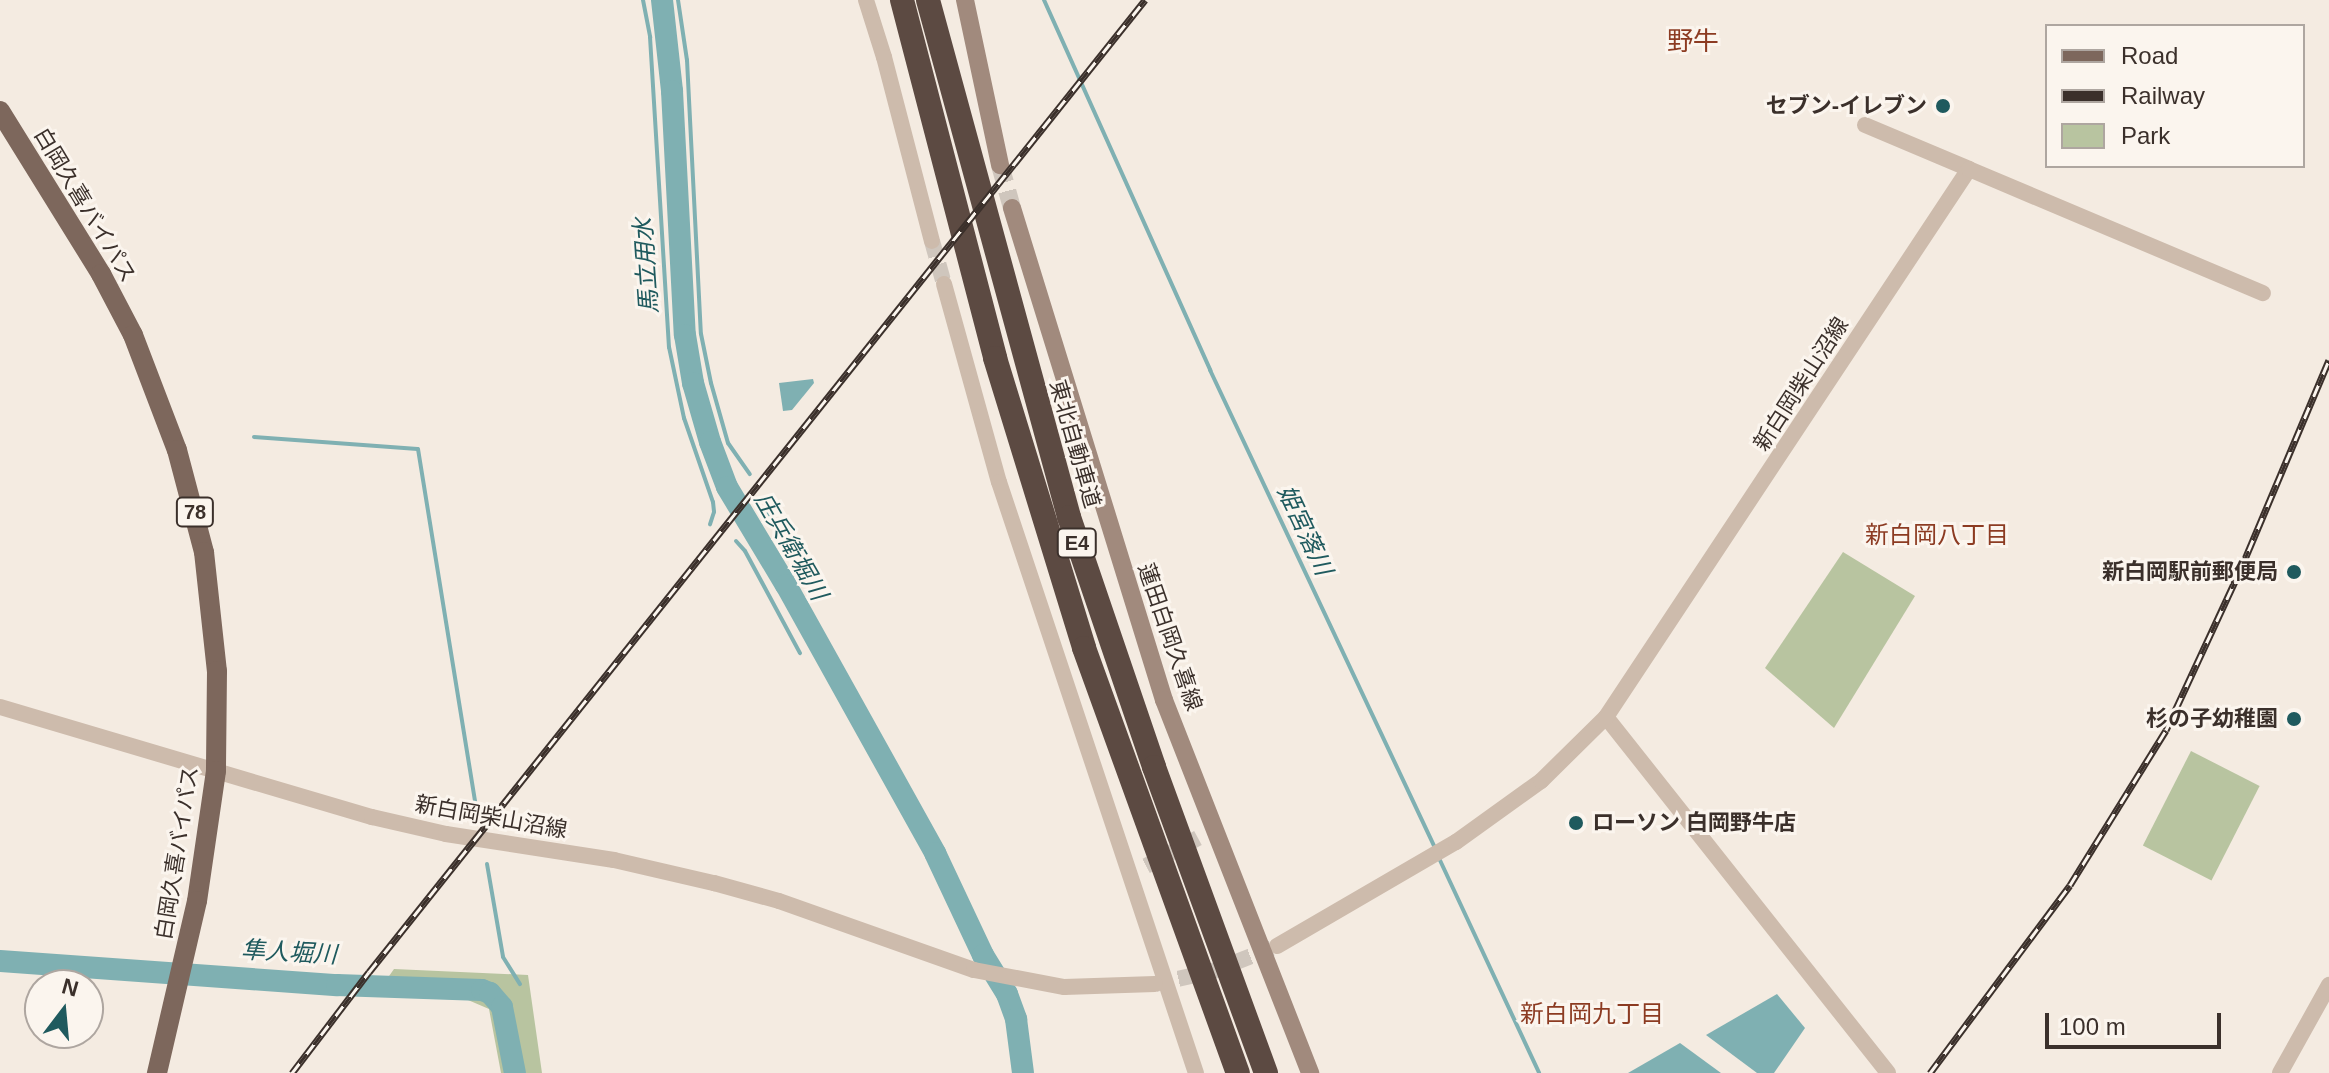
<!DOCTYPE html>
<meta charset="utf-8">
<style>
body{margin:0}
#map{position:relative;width:2329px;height:1073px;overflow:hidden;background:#f4ebe1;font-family:Arial,"Noto Sans JP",sans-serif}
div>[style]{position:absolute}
.green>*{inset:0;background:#b8c4a0;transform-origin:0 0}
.water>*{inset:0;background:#7fb0b2}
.stream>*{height:4px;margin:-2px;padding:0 2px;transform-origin:2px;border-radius:2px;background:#7fb0b2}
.river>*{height:22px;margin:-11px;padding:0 11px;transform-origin:11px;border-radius:11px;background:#7fb0b2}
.tertiary-tunnel>*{height:16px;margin-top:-8px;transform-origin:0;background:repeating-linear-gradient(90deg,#cfc6bd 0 16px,transparent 0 24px)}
.secondary-tunnel>*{height:18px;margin-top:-9px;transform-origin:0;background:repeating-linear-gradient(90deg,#cfc6bd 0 18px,transparent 0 27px)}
.tertiary>*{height:16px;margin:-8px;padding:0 8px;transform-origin:8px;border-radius:8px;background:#cdbbac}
.secondary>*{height:18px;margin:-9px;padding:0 9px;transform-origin:9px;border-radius:9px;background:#a18a7d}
.primary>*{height:20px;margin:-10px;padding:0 10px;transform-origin:10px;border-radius:10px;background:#7d675c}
.motorway>*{height:24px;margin:-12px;padding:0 12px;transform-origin:12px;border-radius:12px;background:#5c4a42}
.rail>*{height:7px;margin-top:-3.5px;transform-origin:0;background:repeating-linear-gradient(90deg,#fbf5ee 0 12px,#3b302b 0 24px);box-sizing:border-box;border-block:2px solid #3b302b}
.dots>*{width:22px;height:22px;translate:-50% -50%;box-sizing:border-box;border:4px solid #fbf5ee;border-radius:50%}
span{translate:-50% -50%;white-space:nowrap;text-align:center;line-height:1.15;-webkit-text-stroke:6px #fbf5ee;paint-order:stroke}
.shield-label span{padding:2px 6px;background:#fbf5ee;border:2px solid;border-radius:6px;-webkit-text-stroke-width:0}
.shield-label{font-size:20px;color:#3b302b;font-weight:700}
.poi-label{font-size:22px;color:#3b302b;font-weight:700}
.right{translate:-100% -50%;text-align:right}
.left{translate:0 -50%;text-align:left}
.street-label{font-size:22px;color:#3b302b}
.water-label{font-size:24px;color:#1f5a5e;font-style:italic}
.neighbourhood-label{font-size:24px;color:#8c3b22}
.quarter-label{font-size:26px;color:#8c3b22}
.legend{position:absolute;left:2045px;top:24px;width:260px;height:144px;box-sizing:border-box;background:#fbf5ee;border:2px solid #aea6a0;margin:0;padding:10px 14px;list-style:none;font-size:24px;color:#3b302b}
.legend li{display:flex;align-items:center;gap:16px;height:40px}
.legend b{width:40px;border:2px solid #aea6a0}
.north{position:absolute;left:24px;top:969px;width:80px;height:80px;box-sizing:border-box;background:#fbf5ee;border:2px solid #aea6a0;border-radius:50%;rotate:16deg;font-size:22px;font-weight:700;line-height:32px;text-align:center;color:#3b302b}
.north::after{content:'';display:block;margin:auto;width:28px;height:36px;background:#1f5a5e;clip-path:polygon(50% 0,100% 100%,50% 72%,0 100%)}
.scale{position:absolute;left:2045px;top:1013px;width:176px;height:36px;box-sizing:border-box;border:4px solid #3b302b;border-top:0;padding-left:10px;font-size:24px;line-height:28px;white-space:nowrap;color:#3b302b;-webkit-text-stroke:6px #fbf5ee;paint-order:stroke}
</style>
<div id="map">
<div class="green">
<i style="clip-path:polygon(1843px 552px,1915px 596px,1834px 728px,1765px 668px)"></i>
<i style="left:2191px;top:751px;width:77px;height:106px;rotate:27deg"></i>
<i style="clip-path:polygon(394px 969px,528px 975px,542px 1073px,501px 1073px,489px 1009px,468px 1000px,375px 996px)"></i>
</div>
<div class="water">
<i style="clip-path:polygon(813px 379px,814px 383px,792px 410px,783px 411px,779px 383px)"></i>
<i style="clip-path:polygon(1777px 994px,1805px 1028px,1774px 1073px,1757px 1073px,1706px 1035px)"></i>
<i style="clip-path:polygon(1680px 1043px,1721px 1073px,1628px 1073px)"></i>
</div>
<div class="stream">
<i style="left:643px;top:0;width:38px;rotate:79deg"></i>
<i style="left:650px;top:37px;width:311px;rotate:86.5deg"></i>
<i style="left:669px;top:347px;width:73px;rotate:78.1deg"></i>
<i style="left:684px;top:418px;width:89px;rotate:71deg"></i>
<i style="left:713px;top:502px;width:10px;rotate:84deg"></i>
<i style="left:714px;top:512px;width:13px;rotate:108deg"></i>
<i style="left:678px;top:0;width:61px;rotate:81.5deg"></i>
<i style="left:687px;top:60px;width:274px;rotate:87.1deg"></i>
<i style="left:701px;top:334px;width:50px;rotate:78.5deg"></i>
<i style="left:711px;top:383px;width:62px;rotate:74.2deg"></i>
<i style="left:728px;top:443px;width:38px;rotate:55deg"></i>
<i style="left:1044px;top:0;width:406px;rotate:65.8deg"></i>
<i style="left:1210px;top:370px;width:528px;rotate:64.79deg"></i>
<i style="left:254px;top:437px;width:164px;rotate:4.2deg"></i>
<i style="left:418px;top:449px;width:368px;rotate:80.8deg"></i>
<i style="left:764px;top:509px;width:84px;rotate:61.6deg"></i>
<i style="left:736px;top:541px;width:13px;rotate:48deg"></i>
<i style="left:745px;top:551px;width:116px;rotate:61.7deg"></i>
<i style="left:1438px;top:856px;width:239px;rotate:65deg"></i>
<i style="left:487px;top:864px;width:94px;rotate:80.2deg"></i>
<i style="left:503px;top:957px;width:32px;rotate:58deg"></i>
</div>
<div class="river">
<i style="left:662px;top:0;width:92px;rotate:83.7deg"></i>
<i style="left:672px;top:91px;width:244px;rotate:87deg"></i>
<i style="left:685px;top:335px;width:49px;rotate:80.5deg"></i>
<i style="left:693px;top:383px;width:61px;rotate:73.9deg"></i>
<i style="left:710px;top:442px;width:48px;rotate:69.3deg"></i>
<i style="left:727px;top:487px;width:114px;rotate:59deg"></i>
<i style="left:786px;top:585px;width:307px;rotate:60.9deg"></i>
<i style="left:935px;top:853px;width:113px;rotate:64.8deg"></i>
<i style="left:983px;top:955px;width:46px;rotate:58.4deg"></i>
<i style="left:1007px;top:994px;width:27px;rotate:70deg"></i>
<i style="left:1016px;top:1019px;width:54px;rotate:82.6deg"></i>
<i style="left:0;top:961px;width:338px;rotate:4.1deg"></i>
<i style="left:337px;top:985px;width:145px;rotate:2deg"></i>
<i style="left:482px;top:990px;width:9px;rotate:21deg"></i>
<i style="left:490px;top:993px;width:18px;rotate:49deg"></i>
<i style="left:502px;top:1007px;width:67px;rotate:78.9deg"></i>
</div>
<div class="tertiary-tunnel">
<i style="left:932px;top:241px;width:45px;rotate:74.4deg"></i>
<i style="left:1146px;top:866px;width:59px;rotate:-28.3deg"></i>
<i style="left:1155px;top:984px;width:59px;rotate:-12.6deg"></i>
<i style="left:1213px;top:971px;width:63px;rotate:-21.3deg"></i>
</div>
<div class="secondary-tunnel">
<i style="left:1000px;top:165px;width:45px;rotate:74.4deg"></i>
</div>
<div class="tertiary">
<i style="left:866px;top:0;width:60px;rotate:72.5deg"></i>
<i style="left:884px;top:57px;width:190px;rotate:75.4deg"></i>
<i style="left:1865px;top:125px;width:113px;rotate:22.9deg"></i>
<i style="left:944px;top:284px;width:205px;rotate:74.5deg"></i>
<i style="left:999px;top:482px;width:623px;rotate:71.57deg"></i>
<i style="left:0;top:707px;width:388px;rotate:16.5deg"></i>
<i style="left:372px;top:817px;width:76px;rotate:12.9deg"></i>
<i style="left:446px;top:834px;width:170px;rotate:8.8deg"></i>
<i style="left:614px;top:860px;width:103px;rotate:13deg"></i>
<i style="left:714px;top:883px;width:67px;rotate:15.5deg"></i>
<i style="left:779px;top:901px;width:207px;rotate:19.5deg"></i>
<i style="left:974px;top:970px;width:92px;rotate:10.7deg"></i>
<i style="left:1064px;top:987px;width:91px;rotate:-1.9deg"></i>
<i style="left:1606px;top:717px;width:454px;rotate:51.6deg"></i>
<i style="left:1277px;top:946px;width:207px;rotate:-30.2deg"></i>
<i style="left:1456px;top:842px;width:105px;rotate:-35.7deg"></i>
<i style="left:1541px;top:781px;width:91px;rotate:-44.6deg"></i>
<i style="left:1606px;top:717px;width:657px;rotate:-56.48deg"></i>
<i style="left:1969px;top:169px;width:319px;rotate:22.9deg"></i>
<i style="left:2280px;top:1073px;width:101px;rotate:-60.9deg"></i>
</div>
<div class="secondary">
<i style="left:965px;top:0;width:169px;rotate:78deg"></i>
<i style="left:1012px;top:208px;width:515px;rotate:72.83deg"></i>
<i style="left:1164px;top:700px;width:401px;rotate:68.6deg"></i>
</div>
<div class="primary">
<i style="left:0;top:111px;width:192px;rotate:58.2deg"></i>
<i style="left:101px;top:274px;width:69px;rotate:62.3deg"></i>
<i style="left:133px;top:335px;width:123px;rotate:69.1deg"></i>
<i style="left:177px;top:450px;width:106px;rotate:75.2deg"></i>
<i style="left:204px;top:552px;width:120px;rotate:83.8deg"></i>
<i style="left:217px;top:671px;width:100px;rotate:90.6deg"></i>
<i style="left:216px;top:771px;width:131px;rotate:98.3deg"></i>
<i style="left:197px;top:901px;width:177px;rotate:103.1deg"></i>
</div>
<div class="motorway">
<i style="left:902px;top:0;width:370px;rotate:75.4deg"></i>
<i style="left:995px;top:358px;width:303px;rotate:72.9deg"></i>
<i style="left:1084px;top:648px;width:452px;rotate:70.1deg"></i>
<i style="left:928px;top:0;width:536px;rotate:74.74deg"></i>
<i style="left:1069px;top:517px;width:264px;rotate:71.2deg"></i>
<i style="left:1154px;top:767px;width:326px;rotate:69.9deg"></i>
</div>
<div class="rail">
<i style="left:292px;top:1073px;width:127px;rotate:-52.7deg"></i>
<i style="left:369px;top:972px;width:1244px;rotate:-51.4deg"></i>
<i style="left:1930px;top:1073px;width:234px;rotate:-53.3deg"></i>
<i style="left:2070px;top:885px;width:182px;rotate:-58.2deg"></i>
<i style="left:2166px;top:730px;width:173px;rotate:-65.1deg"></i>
<i style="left:2239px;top:573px;width:231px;rotate:-67.1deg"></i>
</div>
<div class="dots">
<i style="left:1943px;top:106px;background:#1f5a5e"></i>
<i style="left:2294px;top:572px;background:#1f5a5e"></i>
<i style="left:2294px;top:719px;background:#1f5a5e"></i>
<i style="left:1576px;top:823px;background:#1f5a5e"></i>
</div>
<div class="shield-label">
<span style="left:195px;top:512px">78</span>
<span style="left:1077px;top:543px">E4</span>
</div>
<div class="poi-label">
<span class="right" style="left:1927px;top:106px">セブン-イレブン</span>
<span class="right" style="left:2278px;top:572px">新白岡駅前郵便局</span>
<span class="right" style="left:2278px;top:719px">杉の子幼稚園</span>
<span class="left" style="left:1592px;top:823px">ローソン 白岡野牛店</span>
</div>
<div class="street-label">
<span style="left:85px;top:205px;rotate:59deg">白岡久喜バイパス</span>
<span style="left:1801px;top:384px;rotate:-57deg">新白岡柴山沼線</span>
<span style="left:1075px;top:444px;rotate:74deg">東北自動車道</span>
<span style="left:1170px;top:637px;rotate:71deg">蓮田白岡久喜線</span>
<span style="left:491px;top:817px;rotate:10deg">新白岡柴山沼線</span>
<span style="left:177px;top:853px;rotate:-81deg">白岡久喜バイパス</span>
</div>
<div class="water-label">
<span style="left:646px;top:266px;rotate:-94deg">馬立用水</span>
<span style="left:1305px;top:530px;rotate:65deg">姫宮落川</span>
<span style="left:791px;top:546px;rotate:60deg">庄兵衛堀川</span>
<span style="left:289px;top:952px;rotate:3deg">隼人堀川</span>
</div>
<div class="neighbourhood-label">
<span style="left:1937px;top:535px">新白岡八丁目</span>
<span style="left:1592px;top:1014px">新白岡九丁目</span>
</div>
<div class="quarter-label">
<span style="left:1693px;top:42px">野牛</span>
</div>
<ul class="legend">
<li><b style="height:10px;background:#7d675c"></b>Road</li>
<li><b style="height:10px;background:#3b302b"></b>Railway</li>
<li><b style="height:22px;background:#b8c4a0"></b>Park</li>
</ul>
<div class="north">N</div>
<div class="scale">100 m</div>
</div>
